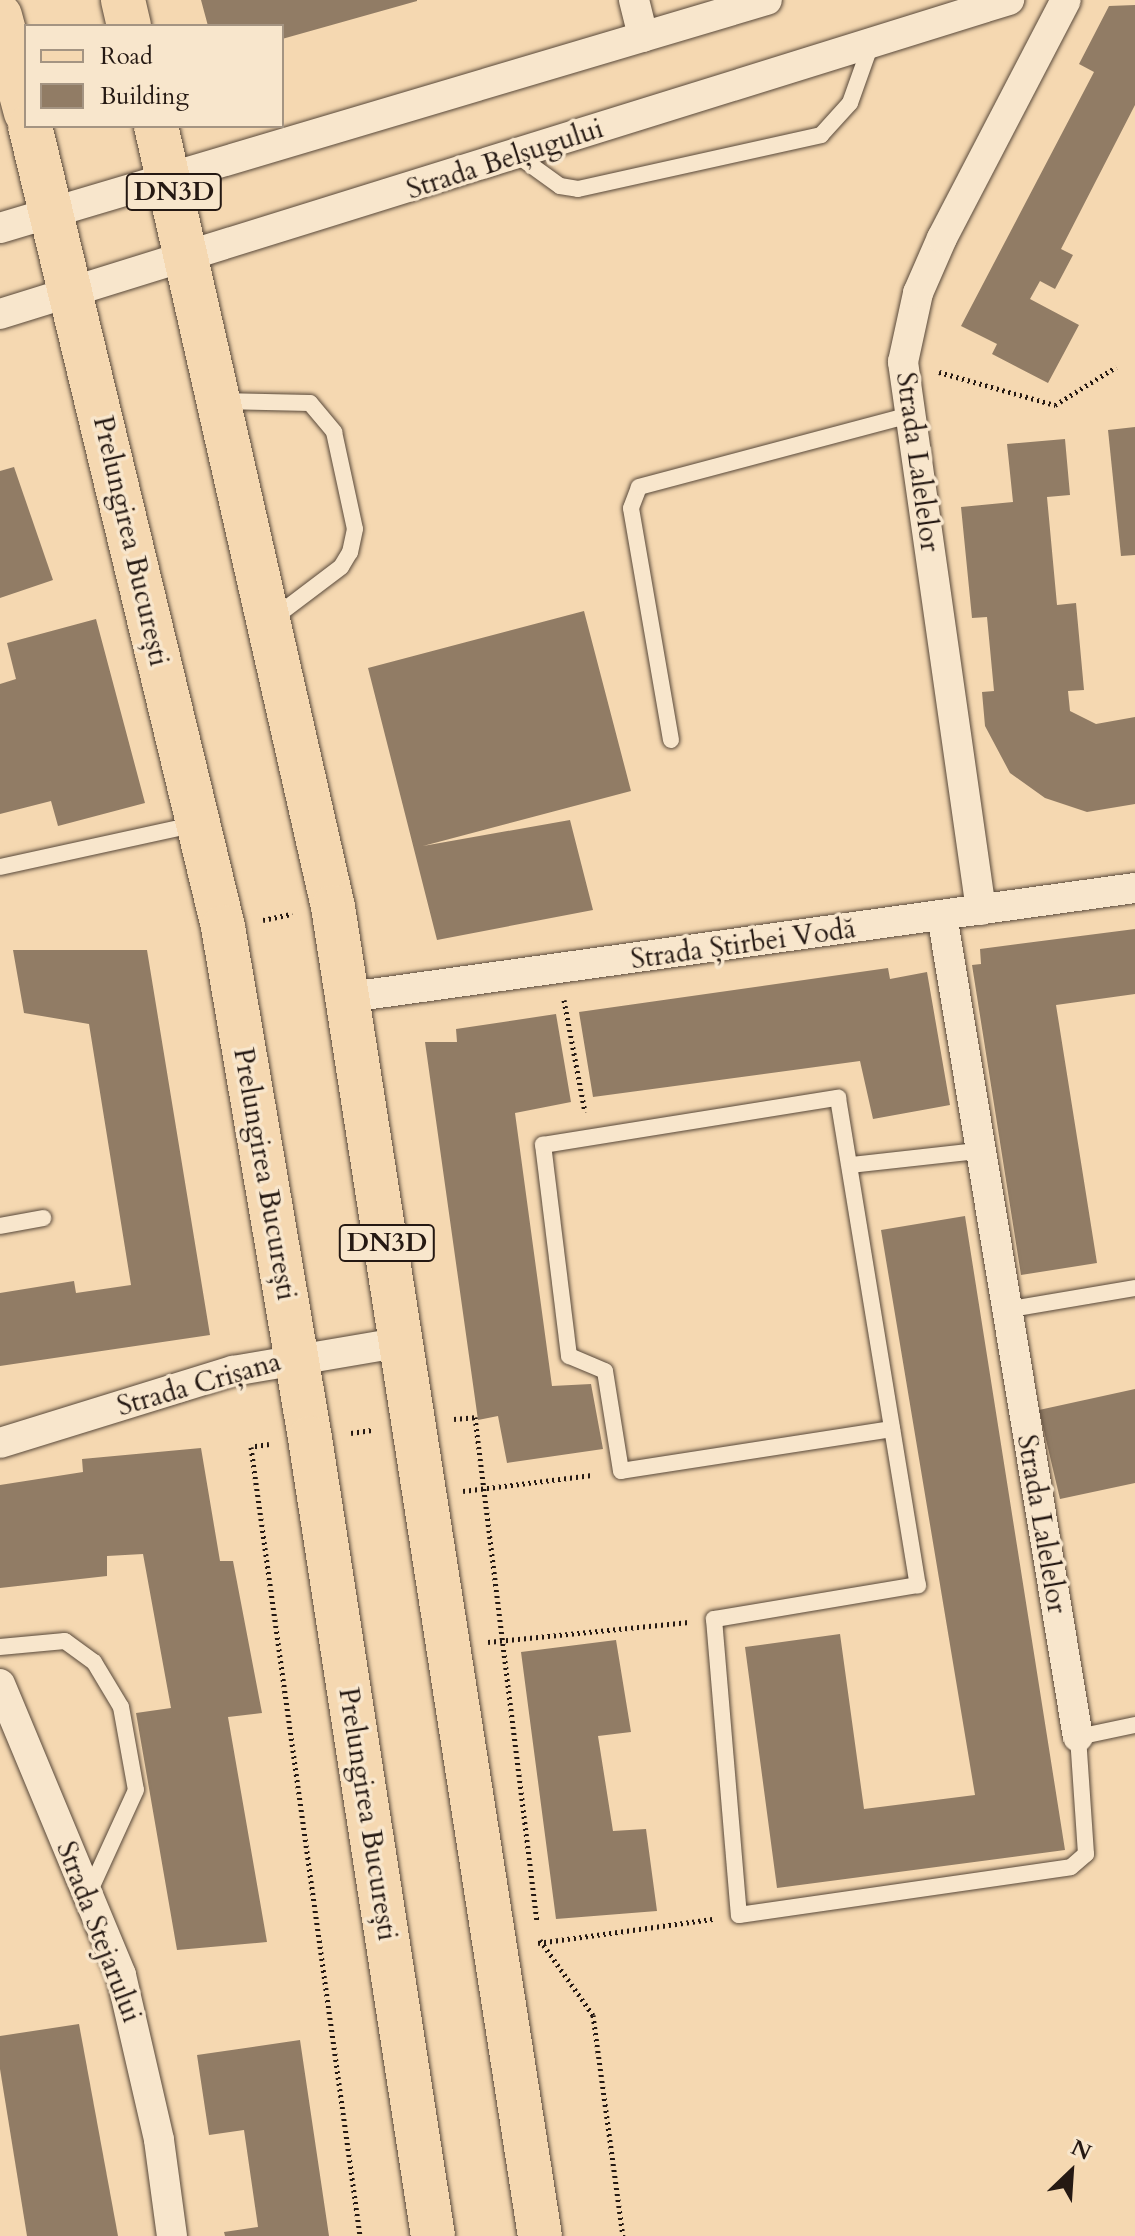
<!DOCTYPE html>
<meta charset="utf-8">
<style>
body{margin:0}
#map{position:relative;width:1135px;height:2236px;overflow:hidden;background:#f5d8b1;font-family:Cardo,serif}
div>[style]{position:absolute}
.building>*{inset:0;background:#917c65}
.path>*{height:5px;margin-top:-2.5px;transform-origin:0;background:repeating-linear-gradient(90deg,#251913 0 2px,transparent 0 6px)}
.roads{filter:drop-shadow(0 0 2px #59493a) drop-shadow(0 0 2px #59493a)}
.service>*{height:16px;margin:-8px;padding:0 8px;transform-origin:8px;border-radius:8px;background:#f8e6cc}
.minor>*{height:30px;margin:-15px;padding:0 15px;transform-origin:15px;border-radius:15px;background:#f8e6cc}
.primary>*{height:44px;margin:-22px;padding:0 22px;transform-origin:22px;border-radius:22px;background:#f5d8b1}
span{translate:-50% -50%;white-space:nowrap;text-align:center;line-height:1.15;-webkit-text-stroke:7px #f8e6cc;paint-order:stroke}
.shield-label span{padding:2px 6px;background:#f8e6cc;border:2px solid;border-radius:6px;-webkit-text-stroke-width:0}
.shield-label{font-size:26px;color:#251913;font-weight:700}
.street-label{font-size:28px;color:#251913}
.legend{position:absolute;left:24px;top:24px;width:260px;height:104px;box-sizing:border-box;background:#f8e6cc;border:2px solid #a49482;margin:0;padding:10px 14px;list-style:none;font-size:24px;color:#251913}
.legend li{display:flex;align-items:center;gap:16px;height:40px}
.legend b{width:40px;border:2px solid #a49482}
.north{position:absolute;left:1031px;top:2132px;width:80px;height:80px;-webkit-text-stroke:6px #f8e6cc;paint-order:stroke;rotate:25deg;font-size:22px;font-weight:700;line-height:32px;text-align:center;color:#251913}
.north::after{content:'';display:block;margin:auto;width:28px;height:36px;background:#251913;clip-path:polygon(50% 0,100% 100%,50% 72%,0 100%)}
</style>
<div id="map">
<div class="building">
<i style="clip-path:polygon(201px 0,417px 0,417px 1px,282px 39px,282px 26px,208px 26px)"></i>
<i style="clip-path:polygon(1135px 5px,1135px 105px,1061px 249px,1073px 255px,1055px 289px,1040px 281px,1030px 299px,1079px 325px,1048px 383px,992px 354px,997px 344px,961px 326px,1094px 72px,1079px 64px,1109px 6px)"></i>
<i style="clip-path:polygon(1135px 427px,1135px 555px,1121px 556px,1108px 430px)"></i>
<i style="clip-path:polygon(1065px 439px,1070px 495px,1047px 497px,1057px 605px,1076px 603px,1084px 690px,1068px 691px,1070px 711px,1096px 724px,1135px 717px,1135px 804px,1087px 812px,1045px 798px,1010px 773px,985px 726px,982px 692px,994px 691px,987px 617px,972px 618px,961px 507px,1013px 502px,1007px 444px)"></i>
<i style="clip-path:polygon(14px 467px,53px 580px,0 598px,0 471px)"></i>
<i style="clip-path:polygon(584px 611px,631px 791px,423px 846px,570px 820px,593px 910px,437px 940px,368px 668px)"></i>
<i style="clip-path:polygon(96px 619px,145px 803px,58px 826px,51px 801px,0 814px,0 684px,16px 679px,7px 643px)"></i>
<i style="clip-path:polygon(1135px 929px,1135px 994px,1056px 1005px,1097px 1263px,1021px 1275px,972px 965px,981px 964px,980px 949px)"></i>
<i style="clip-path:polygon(13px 950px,147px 950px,210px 1335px,0 1366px,0 1293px,74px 1281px,76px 1293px,131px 1285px,89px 1024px,24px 1013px)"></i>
<i style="clip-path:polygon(888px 968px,890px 979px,927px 972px,950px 1105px,873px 1119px,860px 1061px,593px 1097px,579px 1012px)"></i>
<i style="clip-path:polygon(556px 1014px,571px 1102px,515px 1113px,552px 1386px,591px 1384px,603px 1449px,507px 1463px,498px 1416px,478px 1420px,425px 1042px,457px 1042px,456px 1029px)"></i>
<i style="clip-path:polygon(965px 1216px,1065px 1850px,777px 1888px,745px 1647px,840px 1634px,864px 1809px,975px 1795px,881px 1230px)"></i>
<i style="clip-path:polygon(1135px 1389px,1135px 1483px,1060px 1499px,1039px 1410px)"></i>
<i style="clip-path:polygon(201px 1448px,220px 1561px,233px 1561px,262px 1713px,228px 1717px,267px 1942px,177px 1950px,136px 1713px,171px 1708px,143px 1554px,107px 1556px,107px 1576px,0 1588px,0 1485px,83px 1472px,82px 1459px)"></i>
<i style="clip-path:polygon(616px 1640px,631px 1732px,598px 1736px,613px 1831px,646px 1829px,657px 1911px,556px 1919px,521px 1652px)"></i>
<i style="clip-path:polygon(79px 2024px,118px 2236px,27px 2236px,0 2069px,0 2036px)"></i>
<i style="clip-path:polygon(300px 2040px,329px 2236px,225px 2236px,224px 2232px,258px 2227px,244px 2130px,209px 2135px,197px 2055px)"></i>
</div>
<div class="path">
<i style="left:939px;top:372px;width:121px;rotate:15.9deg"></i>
<i style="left:1055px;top:405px;width:72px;rotate:-31.9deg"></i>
<i style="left:263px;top:920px;width:30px;rotate:-12deg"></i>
<i style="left:564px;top:1000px;width:114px;rotate:79.4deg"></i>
<i style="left:454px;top:1419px;width:21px;rotate:-5deg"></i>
<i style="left:475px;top:1417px;width:509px;rotate:83deg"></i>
<i style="left:351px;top:1433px;width:21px;rotate:-8deg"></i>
<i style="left:269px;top:1444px;width:18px;rotate:171deg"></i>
<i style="left:251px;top:1447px;width:796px;rotate:82.13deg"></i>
<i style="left:463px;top:1491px;width:130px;rotate:-7.1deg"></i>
<i style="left:488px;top:1642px;width:202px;rotate:-5.7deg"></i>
<i style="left:540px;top:1940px;width:92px;rotate:54.8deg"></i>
<i style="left:593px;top:2015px;width:223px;rotate:82.3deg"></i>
<i style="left:538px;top:1943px;width:178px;rotate:-7.8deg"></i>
</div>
<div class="roads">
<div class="service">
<i style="left:517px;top:155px;width:53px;rotate:35.8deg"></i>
<i style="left:560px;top:186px;width:18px;rotate:9deg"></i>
<i style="left:578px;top:189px;width:249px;rotate:-12.5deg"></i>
<i style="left:821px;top:135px;width:43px;rotate:-47.8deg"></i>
<i style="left:850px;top:103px;width:63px;rotate:-70.4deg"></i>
<i style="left:221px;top:401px;width:89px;rotate:1.3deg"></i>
<i style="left:310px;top:403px;width:38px;rotate:50deg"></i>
<i style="left:334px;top:432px;width:99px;rotate:77.8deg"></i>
<i style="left:355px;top:529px;width:24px;rotate:102deg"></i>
<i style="left:350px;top:552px;width:17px;rotate:121deg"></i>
<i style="left:341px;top:567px;width:88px;rotate:142.9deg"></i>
<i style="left:671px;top:740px;width:235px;rotate:-99.8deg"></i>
<i style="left:631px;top:508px;width:22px;rotate:-69deg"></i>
<i style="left:639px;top:487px;width:280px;rotate:-14.9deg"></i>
<i style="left:0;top:867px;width:203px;rotate:-12.3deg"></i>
<i style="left:851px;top:1165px;width:128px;rotate:-6.3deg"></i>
<i style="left:0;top:1226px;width:44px;rotate:-10.5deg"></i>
<i style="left:1005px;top:1310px;width:132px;rotate:-9.6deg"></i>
<i style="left:892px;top:1429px;width:274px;rotate:171.2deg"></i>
<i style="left:621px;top:1471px;width:101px;rotate:-99.1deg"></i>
<i style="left:605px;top:1371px;width:39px;rotate:-157deg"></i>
<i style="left:569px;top:1356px;width:213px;rotate:-97deg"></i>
<i style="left:543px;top:1145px;width:299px;rotate:-9.1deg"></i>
<i style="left:838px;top:1098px;width:494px;rotate:80.7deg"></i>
<i style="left:918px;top:1585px;width:207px;rotate:170.5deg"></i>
<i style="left:714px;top:1619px;width:297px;rotate:85.2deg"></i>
<i style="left:739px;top:1915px;width:335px;rotate:-8.2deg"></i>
<i style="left:1071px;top:1867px;width:20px;rotate:-41deg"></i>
<i style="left:1086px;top:1854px;width:117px;rotate:-93.9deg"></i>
<i style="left:1078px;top:1737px;width:58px;rotate:-11.9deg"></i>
<i style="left:0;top:1647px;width:65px;rotate:-5.3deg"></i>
<i style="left:65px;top:1641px;width:36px;rotate:36deg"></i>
<i style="left:94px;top:1662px;width:52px;rotate:59deg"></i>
<i style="left:121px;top:1707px;width:84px;rotate:79.8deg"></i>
<i style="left:136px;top:1790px;width:115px;rotate:114.6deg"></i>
</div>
<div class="minor">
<i style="left:634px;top:0;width:38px;rotate:76deg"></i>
<i style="left:0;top:228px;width:800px;rotate:-16.56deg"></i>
<i style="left:0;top:314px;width:1057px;rotate:-17.29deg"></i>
<i style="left:981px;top:910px;width:554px;rotate:-98.1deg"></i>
<i style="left:903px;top:362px;width:71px;rotate:-77.7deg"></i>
<i style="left:918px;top:293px;width:60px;rotate:-66.4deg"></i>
<i style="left:942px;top:238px;width:268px;rotate:-62.5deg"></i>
<i style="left:942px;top:915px;width:833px;rotate:80.61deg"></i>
<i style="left:350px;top:997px;width:793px;rotate:-7.91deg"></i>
<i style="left:0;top:1443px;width:244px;rotate:-17.2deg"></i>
<i style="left:233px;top:1371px;width:171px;rotate:-9.7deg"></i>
<i style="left:0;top:1684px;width:315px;rotate:67.4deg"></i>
<i style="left:121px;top:1975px;width:169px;rotate:77deg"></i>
<i style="left:159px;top:2140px;width:97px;rotate:82.3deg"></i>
</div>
<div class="primary">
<i style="left:123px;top:0;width:27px;rotate:77deg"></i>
<i style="left:0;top:16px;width:100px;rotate:75deg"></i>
<i style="left:30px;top:126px;width:824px;rotate:76.45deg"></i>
<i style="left:223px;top:927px;width:518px;rotate:80.34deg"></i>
<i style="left:310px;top:1438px;width:807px;rotate:81.24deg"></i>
<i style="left:156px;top:126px;width:801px;rotate:77.23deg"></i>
<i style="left:333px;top:907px;width:1345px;rotate:81.15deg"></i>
</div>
</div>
<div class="shield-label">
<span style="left:174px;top:192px">DN3D</span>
<span style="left:387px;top:1243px">DN3D</span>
</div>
<div class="street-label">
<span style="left:505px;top:159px;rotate:-18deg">Strada Belșugului</span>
<span style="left:918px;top:462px;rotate:82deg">Strada Lalelelor</span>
<span style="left:131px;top:541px;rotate:77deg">Prelungirea București</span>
<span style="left:743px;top:944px;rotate:-8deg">Strada Știrbei Vodă</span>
<span style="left:265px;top:1174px;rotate:80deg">Prelungirea București</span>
<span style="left:199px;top:1384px;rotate:-16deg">Strada Crișana</span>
<span style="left:1042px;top:1524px;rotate:80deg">Strada Lalelelor</span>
<span style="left:368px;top:1814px;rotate:81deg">Prelungirea București</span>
<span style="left:99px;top:1932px;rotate:69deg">Strada Stejarului</span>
</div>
<ul class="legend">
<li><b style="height:10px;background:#f5d8b1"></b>Road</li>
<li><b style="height:22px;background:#917c65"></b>Building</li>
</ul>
<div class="north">N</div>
</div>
